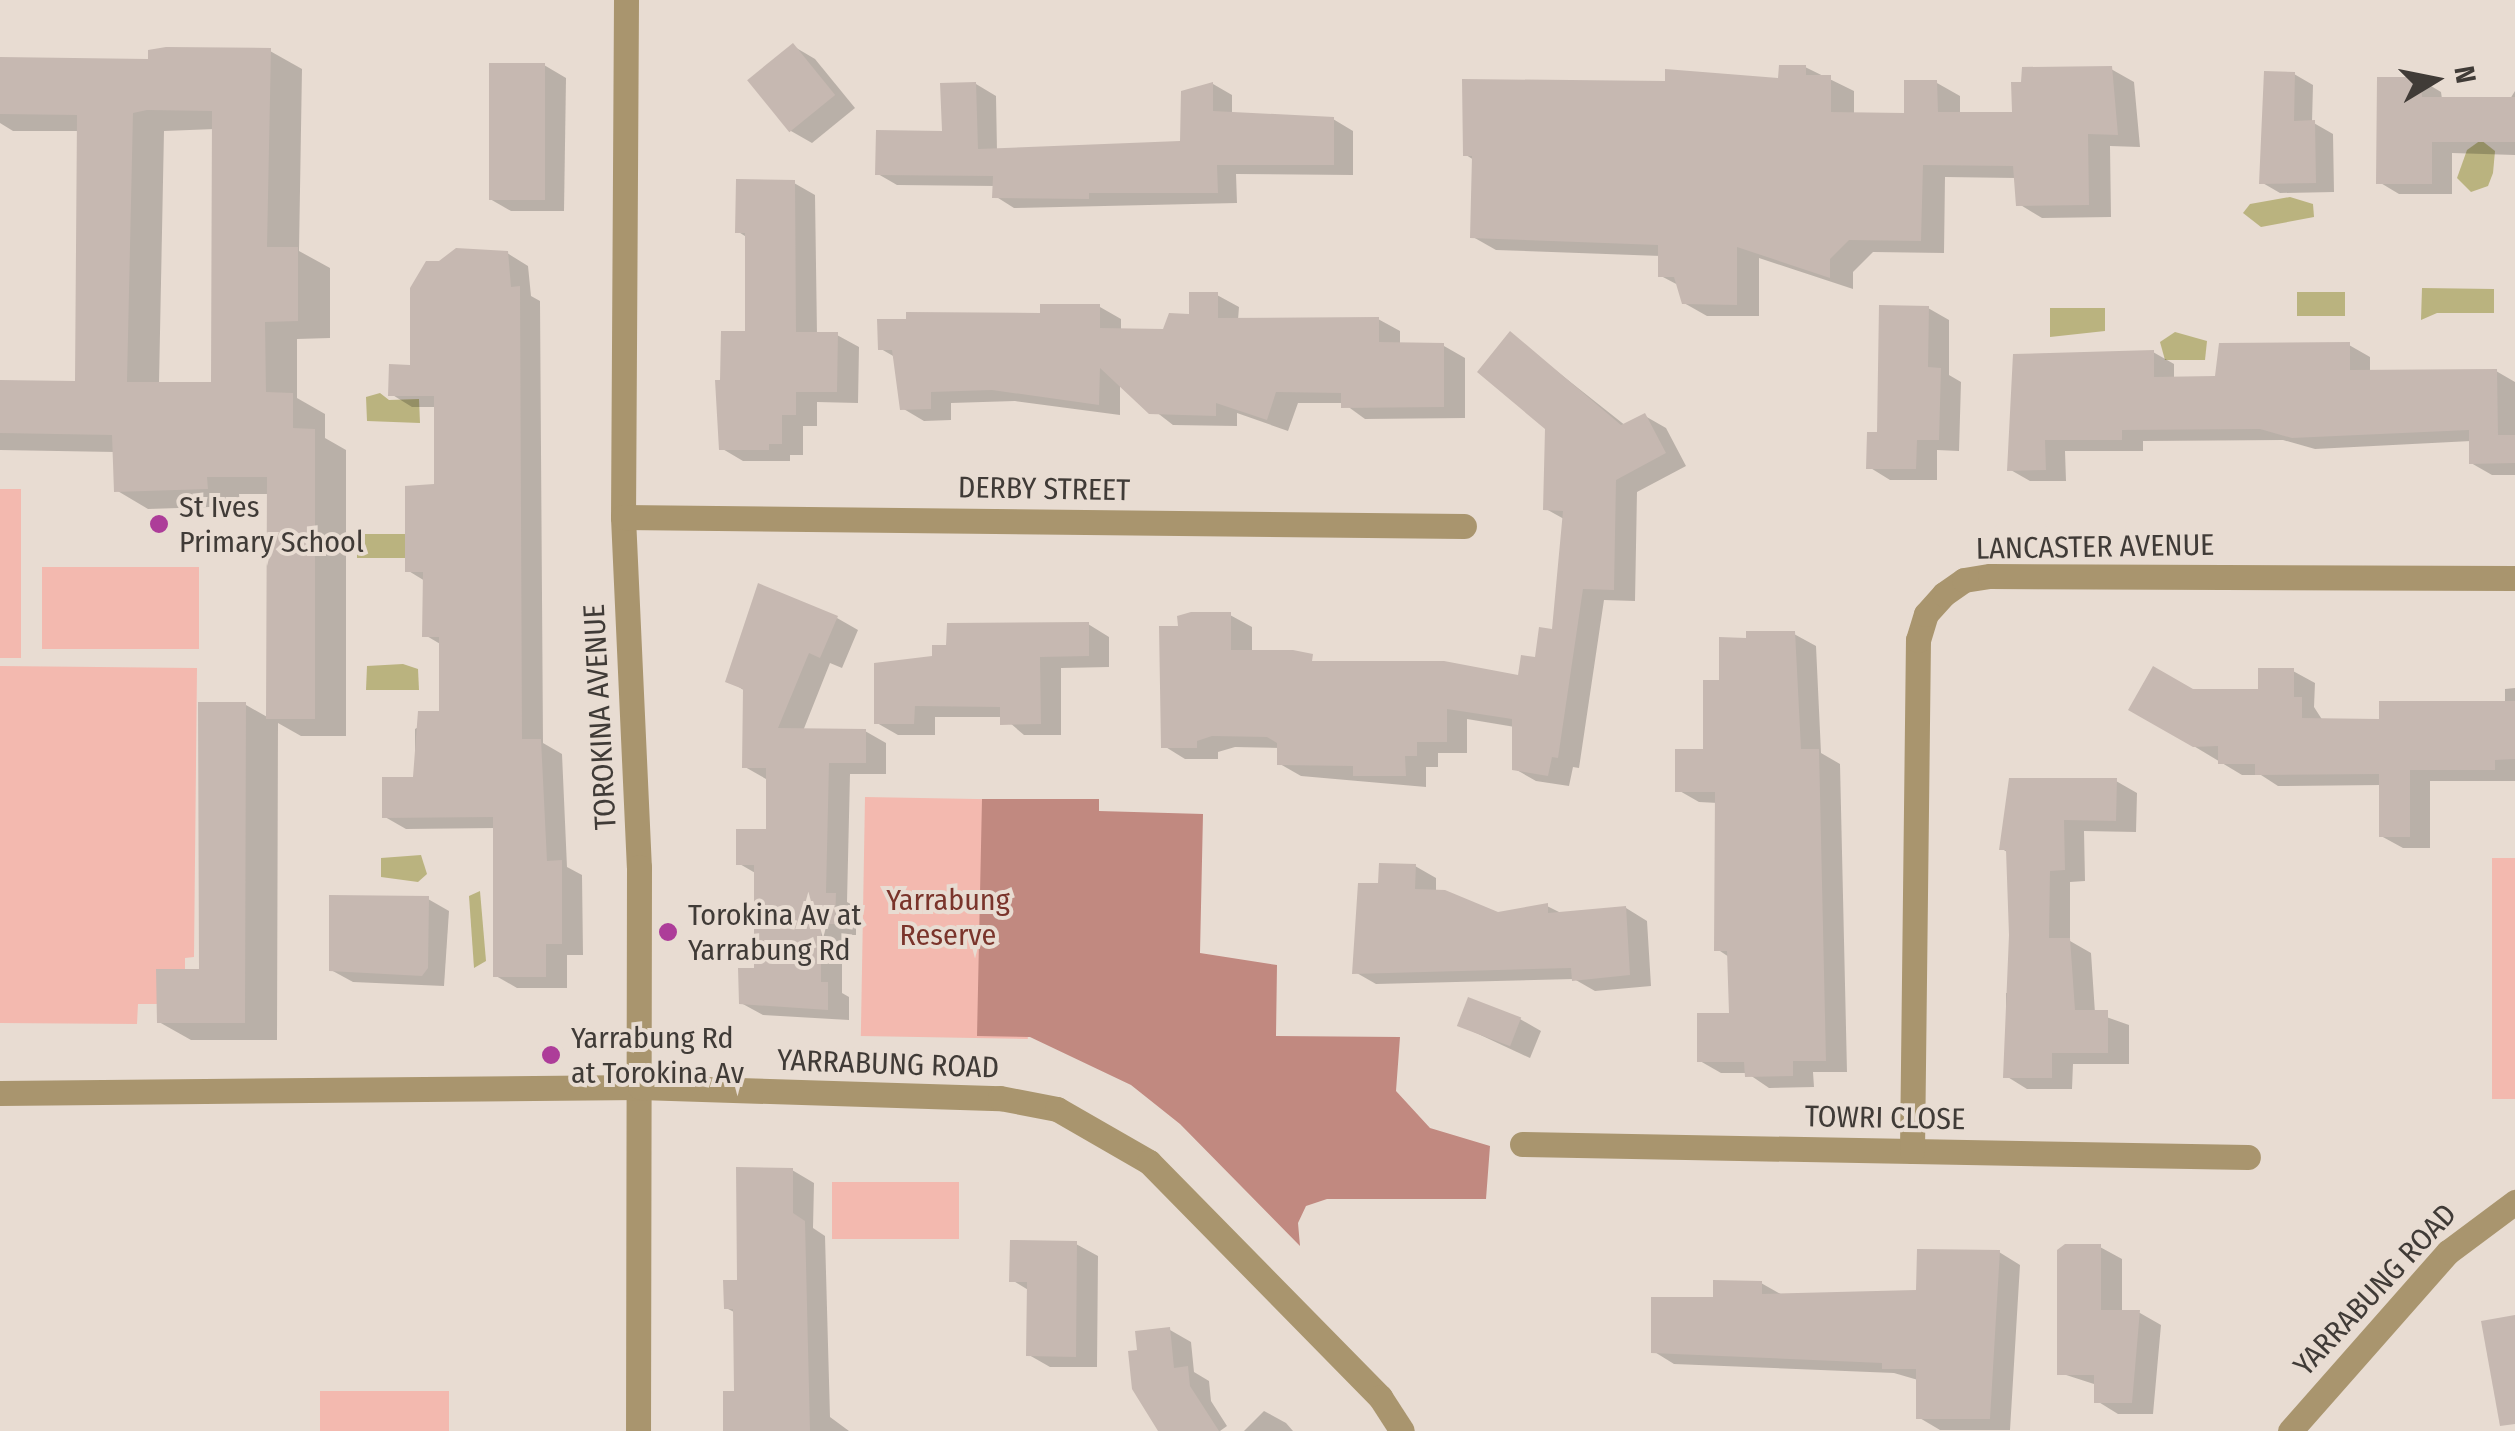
<!DOCTYPE html>
<style>
body{margin:0}
#map{position:relative;width:2515px;height:1431px;overflow:hidden;background:#e8dcd2;font-family:"Fira Sans Condensed",sans-serif}
div>[style]{position:absolute}
.green>*{inset:0;background:#f3b9af;transform-origin:0 0}
.forest>*{inset:0;background:#c18980}
.water>*{inset:0;background:#bab37f;transform-origin:0 0}
.shadow>*{inset:0;background:#0003}
.building>*{inset:0;background:#c6b8b1;transform-origin:0 0}
.minor>*{height:25px;margin:-12.5px;padding:0 12.5px;transform-origin:12.5px;border-radius:12.5px;background:#a9956e}
.dots>*{width:28px;height:28px;translate:-50% -50%;box-sizing:border-box;border:5px solid #e8dcd2;border-radius:50%}
span{translate:-50% -50%;white-space:nowrap;text-align:center;line-height:1.15;-webkit-text-stroke:8px #e8dcd2;paint-order:stroke}
.street-label{font-size:30px;color:#403b37}
.poi-label{font-size:30px;color:#403b37}
.left{translate:0 -50%;text-align:left}
.park-label{font-size:30px;color:#7a342b}
.north{position:absolute;left:2385px;top:30px;width:100px;height:100px;-webkit-text-stroke:8px #e8dcd2;paint-order:stroke;rotate:80deg;font-size:28px;font-weight:700;line-height:40px;text-align:center;color:#403b37}
.north::after{content:'';display:block;margin:auto;width:35px;height:45px;background:#403b37;clip-path:polygon(50% 0,100% 100%,50% 72%,0 100%)}
</style>
<div id="map">
<div class="green">
<i style="left:0;top:489px;width:21px;height:169px"></i>
<i style="left:42px;top:567px;width:157px;height:82px"></i>
<i style="clip-path:polygon(0 666px,197px 668px,194px 957px,185px 958px,185px 1004px,138px 1004px,137px 1024px,0 1023px)"></i>
<i style="left:865px;top:797px;width:167px;height:239px;rotate:1deg"></i>
<i style="left:2492px;top:858px;width:23px;height:241px"></i>
<i style="left:832px;top:1182px;width:127px;height:57px"></i>
<i style="left:320px;top:1391px;width:129px;height:40px"></i>
</div>
<div class="forest">
<i style="clip-path:polygon(982px 799px,1099px 799px,1099px 811px,1203px 814px,1200px 953px,1277px 965px,1276px 1036px,1400px 1037px,1396px 1091px,1430px 1128px,1490px 1146px,1486px 1199px,1327px 1199px,1306px 1206px,1298px 1223px,1300px 1246px,1180px 1124px,1131px 1085px,1030px 1037px,977px 1036px)"></i>
</div>
<div class="water">
<i style="clip-path:polygon(2481px 140px,2495px 151px,2493px 173px,2488px 186px,2471px 192px,2457px 178px,2467px 150px)"></i>
<i style="clip-path:polygon(2290px 197px,2313px 204px,2314px 217px,2261px 227px,2243px 213px,2250px 204px)"></i>
<i style="clip-path:polygon(2422px 288px,2494px 289px,2494px 313px,2437px 313px,2421px 320px)"></i>
<i style="left:2345px;top:292px;width:24px;height:48px;rotate:90deg"></i>
<i style="clip-path:polygon(2050px 308px,2105px 308px,2105px 331px,2050px 337px)"></i>
<i style="clip-path:polygon(2175px 332px,2207px 341px,2205px 360px,2165px 360px,2160px 342px)"></i>
<i style="clip-path:polygon(380px 393px,389px 400px,419px 399px,420px 423px,367px 421px,366px 397px)"></i>
<i style="left:405px;top:534px;width:24px;height:48px;rotate:90deg"></i>
<i style="clip-path:polygon(403px 664px,418px 669px,419px 690px,366px 690px,367px 666px)"></i>
<i style="clip-path:polygon(421px 855px,427px 874px,418px 882px,381px 877px,381px 858px)"></i>
<i style="clip-path:polygon(480px 891px,486px 961px,474px 968px,469px 896px)"></i>
</div>
<div class="shadow">
<i style="clip-path:polygon(793px 46px,815px 59px,855px 108px,812px 143px,791px 131px,751px 81px)"></i>
<i style="clip-path:polygon(evenodd,270px 51px,302px 69px,299px 251px,330px 268px,330px 338px,297px 339px,297px 398px,325px 414px,325px 438px,346px 450px,346px 736px,301px 736px,278px 723px,277px 1040px,191px 1040px,159px 1022px,202px 972px,246px 705px,269px 718px,269px 494px,239px 494px,240px 506px,148px 509px,116px 490px,115px 452px,0 450px,0 383px,77px 384px,79px 131px,13px 131px,0 123px,0 60px,150px 61px,270px 51px,215px 129px,213px 384px,159px 384px,164px 131px,215px 129px)"></i>
<i style="clip-path:polygon(544px 65px,566px 78px,564px 211px,511px 211px,490px 199px)"></i>
<i style="clip-path:polygon(1805px 67px,1854px 91px,1854px 115px,1906px 115px,1937px 83px,1960px 96px,1960px 115px,2014px 115px,2111px 69px,2134px 82px,2140px 147px,2110px 146px,2111px 217px,2042px 218px,2019px 204px,2016px 178px,1945px 177px,1944px 253px,1873px 252px,1853px 272px,1853px 289px,1759px 258px,1759px 316px,1707px 316px,1684px 303px,1680px 286px,1661px 276px,1661px 256px,1496px 250px,1473px 237px,1474px 160px,1466px 155px,1667px 84px,1781px 81px)"></i>
<i style="clip-path:polygon(2294px 74px,2313px 85px,2312px 122px,2333px 134px,2334px 192px,2280px 193px,2261px 182px)"></i>
<i style="clip-path:polygon(2421px 80px,2441px 92px,2442px 99px,2510px 99px,2515px 91px,2515px 155px,2452px 153px,2452px 194px,2399px 194px,2379px 182px)"></i>
<i style="clip-path:polygon(976px 84px,996px 96px,997px 151px,1183px 143px,1213px 84px,1232px 95px,1232px 114px,1333px 119px,1353px 131px,1353px 175px,1236px 174px,1237px 203px,1014px 208px,995px 196px,995px 186px,897px 185px,878px 174px,945px 133px)"></i>
<i style="clip-path:polygon(794px 183px,815px 195px,817px 334px,837px 335px,859px 347px,858px 403px,817px 402px,817px 426px,803px 426px,803px 455px,790px 455px,790px 461px,743px 461px,721px 448px,722px 383px,747px 333px,748px 238px,737px 231px)"></i>
<i style="clip-path:polygon(507px 253px,528px 266px,531px 296px,540px 301px,543px 743px,562px 754px,567px 867px,582px 875px,583px 955px,567px 955px,567px 988px,517px 988px,496px 976px,496px 828px,406px 829px,385px 817px,415px 780px,415px 729px,441px 714px,442px 645px,425px 635px,425px 581px,407px 570px,437px 486px,437px 407px,412px 407px,391px 394px)"></i>
<i style="clip-path:polygon(1217px 295px,1239px 307px,1238px 320px,1378px 319px,1400px 331px,1400px 345px,1444px 346px,1465px 358px,1465px 418px,1365px 419px,1343px 403px,1298px 403px,1288px 431px,1237px 413px,1237px 426px,1173px 425px,1120px 384px,1120px 415px,1015px 401px,951px 403px,951px 420px,924px 421px,902px 408px,895px 357px,881px 349px,1100px 307px,1121px 319px,1121px 331px,1165px 331px)"></i>
<i style="clip-path:polygon(1928px 308px,1949px 320px,1949px 375px,1961px 382px,1959px 451px,1937px 450px,1937px 480px,1890px 480px,1869px 467px)"></i>
<i style="clip-path:polygon(1511px 335px,1626px 426px,1645px 416px,1666px 428px,1686px 466px,1637px 492px,1635px 601px,1604px 600px,1579px 768px,1573px 767px,1569px 786px,1536px 781px,1515px 769px,1515px 727px,1467px 719px,1467px 753px,1438px 753px,1438px 767px,1426px 767px,1426px 787px,1301px 776px,1280px 764px,1280px 748px,1235px 747px,1218px 752px,1218px 759px,1185px 759px,1164px 746px,1180px 628px,1230px 615px,1252px 627px,1252px 652px,1323px 663px,1520px 678px,1537px 659px,1554px 632px,1564px 519px,1546px 509px,1548px 428px)"></i>
<i style="clip-path:polygon(2349px 345px,2370px 357px,2370px 373px,2496px 371px,2515px 382px,2515px 475px,2492px 475px,2471px 463px,2471px 441px,2315px 449px,2283px 440px,2143px 441px,2143px 451px,2065px 451px,2066px 481px,2030px 481px,2009px 469px,2016px 356px,2153px 352px,2174px 364px,2174px 379px,2217px 379px)"></i>
<i style="clip-path:polygon(837px 618px,858px 630px,842px 668px,830px 663px,803px 731px,865px 731px,886px 743px,886px 774px,850px 774px,847px 902px,856px 907px,856px 935px,842px 935px,842px 993px,849px 997px,849px 1020px,763px 1015px,741px 1003px,756px 971px,757px 874px,738px 863px,768px 831px,766px 779px,745px 767px,745px 691px,728px 680px)"></i>
<i style="clip-path:polygon(1088px 624px,1109px 637px,1109px 667px,1061px 668px,1061px 735px,1024px 735px,1003px 717px,935px 717px,935px 735px,898px 735px,877px 723px,935px 658px)"></i>
<i style="clip-path:polygon(1794px 634px,1816px 646px,1821px 753px,1840px 764px,1847px 1072px,1813px 1072px,1814px 1087px,1769px 1088px,1747px 1073px,1721px 1073px,1700px 1061px,1731px 1015px,1729px 957px,1717px 949px,1718px 803px,1699px 802px,1678px 790px,1705px 752px,1722px 682px,1722px 640px)"></i>
<i style="clip-path:polygon(2293px 671px,2315px 683px,2314px 707px,2323px 721px,2381px 721px,2505px 703px,2505px 689px,2515px 688px,2515px 781px,2430px 781px,2430px 848px,2403px 848px,2381px 836px,2381px 785px,2278px 786px,2261px 775px,2242px 775px,2132px 709px,2192px 692px,2260px 691px)"></i>
<i style="clip-path:polygon(2116px 781px,2137px 793px,2136px 832px,2084px 831px,2085px 881px,2070px 882px,2070px 941px,2091px 953px,2095px 1013px,2129px 1025px,2129px 1064px,2073px 1064px,2072px 1089px,2027px 1089px,2006px 1076px,2006px 993px,2012px 993px,2009px 853px,2002px 849px)"></i>
<i style="clip-path:polygon(1415px 866px,1436px 878px,1436px 892px,1498px 914px,1547px 906px,1563px 914px,1626px 908px,1647px 921px,1651px 986px,1595px 991px,1574px 979px,1376px 984px,1355px 972px,1381px 885px)"></i>
<i style="clip-path:polygon(428px 899px,449px 911px,444px 986px,353px 982px,331px 970px)"></i>
<i style="clip-path:polygon(1520px 1019px,1541px 1031px,1530px 1058px,1459px 1025px)"></i>
<i style="clip-path:polygon(792px 1170px,814px 1183px,813px 1228px,825px 1236px,830px 1417px,849px 1431px,726px 1431px,737px 1393px,736px 1313px,726px 1308px)"></i>
<i style="clip-path:polygon(1076px 1244px,1098px 1256px,1097px 1367px,1050px 1367px,1029px 1355px,1030px 1291px,1012px 1280px)"></i>
<i style="clip-path:polygon(2100px 1247px,2122px 1259px,2122px 1313px,2140px 1313px,2161px 1325px,2153px 1414px,2118px 1414px,2097px 1401px,2097px 1385px,2060px 1373px)"></i>
<i style="clip-path:polygon(1999px 1252px,2020px 1265px,2010px 1430px,1940px 1430px,1918px 1417px,1918px 1380px,1894px 1373px,1674px 1364px,1653px 1351px,1715px 1299px,1761px 1283px,1784px 1296px,1918px 1292px)"></i>
<i style="clip-path:polygon(1170px 1330px,1191px 1342px,1194px 1372px,1209px 1381px,1211px 1401px,1227px 1426px,1220px 1431px,1161px 1431px,1140px 1352px)"></i>
<i style="clip-path:polygon(1264px 1411px,1286px 1423px,1293px 1431px,1244px 1431px)"></i>
</div>
<div class="building">
<i style="left:793px;top:43px;width:67px;height:59px;rotate:51deg"></i>
<i style="clip-path:polygon(evenodd,166px 47px,271px 48px,267px 247px,298px 247px,298px 321px,265px 322px,266px 392px,293px 393px,293px 428px,315px 429px,315px 719px,266px 719px,267px 477px,207px 477px,208px 489px,114px 492px,112px 435px,0 433px,0 380px,75px 381px,77px 115px,0 114px,0 57px,148px 59px,148px 50px,166px 47px,147px 110px,212px 111px,211px 382px,127px 382px,133px 113px,147px 110px)"></i>
<i style="left:489px;top:63px;width:56px;height:137px"></i>
<i style="clip-path:polygon(1779px 65px,1806px 65px,1806px 75px,1831px 75px,1831px 112px,1904px 113px,1904px 80px,1937px 80px,1938px 112px,2012px 112px,2011px 82px,2021px 82px,2022px 67px,2112px 66px,2118px 135px,2088px 134px,2089px 205px,2016px 206px,2013px 166px,1923px 165px,1921px 241px,1849px 240px,1830px 259px,1830px 278px,1737px 247px,1737px 305px,1682px 304px,1674px 277px,1658px 277px,1658px 245px,1470px 238px,1472px 156px,1463px 156px,1462px 79px,1665px 81px,1665px 69px,1778px 78px)"></i>
<i style="clip-path:polygon(2264px 71px,2295px 72px,2294px 121px,2315px 120px,2316px 183px,2259px 184px)"></i>
<i style="clip-path:polygon(2377px 77px,2421px 77px,2422px 97px,2515px 97px,2515px 142px,2432px 142px,2432px 184px,2376px 184px)"></i>
<i style="clip-path:polygon(976px 82px,978px 149px,1180px 141px,1181px 91px,1213px 82px,1213px 111px,1334px 117px,1334px 165px,1217px 165px,1218px 193px,1089px 193px,1089px 199px,992px 198px,993px 176px,875px 175px,876px 130px,942px 131px,940px 83px)"></i>
<i style="clip-path:polygon(736px 179px,795px 180px,796px 332px,838px 332px,837px 392px,796px 392px,796px 415px,782px 415px,782px 444px,769px 444px,769px 450px,719px 450px,715px 380px,720px 380px,721px 331px,745px 331px,745px 233px,735px 233px)"></i>
<i style="clip-path:polygon(456px 248px,508px 251px,511px 287px,520px 286px,522px 739px,541px 739px,547px 861px,562px 860px,562px 944px,546px 944px,546px 977px,493px 977px,493px 817px,382px 818px,382px 777px,413px 777px,418px 711px,439px 711px,439px 637px,422px 637px,423px 572px,405px 572px,405px 486px,434px 484px,434px 396px,388px 396px,389px 364px,410px 365px,410px 288px,426px 261px,439px 261px)"></i>
<i style="clip-path:polygon(1189px 292px,1218px 292px,1218px 318px,1379px 317px,1379px 342px,1444px 343px,1444px 407px,1341px 408px,1341px 393px,1276px 392px,1267px 420px,1216px 403px,1216px 416px,1149px 414px,1100px 368px,1099px 405px,992px 390px,931px 392px,931px 409px,900px 410px,892px 350px,878px 350px,877px 319px,906px 319px,906px 312px,1040px 313px,1040px 304px,1100px 304px,1100px 328px,1163px 329px,1169px 313px,1189px 314px)"></i>
<i style="clip-path:polygon(1879px 305px,1929px 306px,1928px 367px,1941px 368px,1939px 440px,1917px 440px,1916px 469px,1866px 469px,1867px 432px,1877px 432px)"></i>
<i style="clip-path:polygon(1510px 331px,1621px 425px,1645px 413px,1666px 453px,1616px 480px,1614px 590px,1583px 589px,1558px 758px,1552px 757px,1548px 776px,1512px 770px,1512px 719px,1447px 709px,1447px 742px,1417px 742px,1417px 756px,1405px 756px,1406px 776px,1353px 776px,1353px 766px,1277px 765px,1277px 743px,1267px 737px,1212px 736px,1197px 741px,1197px 748px,1161px 748px,1159px 626px,1178px 626px,1177px 616px,1191px 612px,1231px 612px,1231px 650px,1293px 650px,1313px 654px,1312px 661px,1444px 661px,1518px 675px,1521px 655px,1535px 657px,1539px 627px,1552px 629px,1563px 511px,1543px 510px,1545px 429px,1477px 372px)"></i>
<i style="clip-path:polygon(2350px 342px,2350px 370px,2497px 369px,2498px 435px,2515px 435px,2515px 463px,2469px 464px,2469px 430px,2292px 438px,2260px 429px,2122px 430px,2122px 440px,2045px 440px,2046px 470px,2007px 471px,2013px 354px,2154px 350px,2154px 377px,2215px 376px,2219px 343px)"></i>
<i style="clip-path:polygon(758px 583px,838px 616px,820px 658px,809px 653px,778px 728px,866px 729px,866px 763px,829px 763px,826px 893px,836px 893px,835px 924px,821px 924px,821px 982px,828px 982px,828px 1010px,739px 1004px,738px 968px,754px 968px,754px 865px,736px 865px,736px 829px,766px 829px,766px 768px,742px 768px,743px 689px,725px 682px)"></i>
<i style="clip-path:polygon(1089px 622px,1089px 656px,1040px 657px,1041px 724px,1000px 725px,1000px 707px,915px 706px,914px 724px,874px 724px,874px 663px,932px 656px,932px 645px,946px 645px,947px 623px)"></i>
<i style="clip-path:polygon(1746px 631px,1795px 631px,1801px 749px,1819px 749px,1826px 1061px,1793px 1061px,1793px 1076px,1745px 1077px,1744px 1062px,1697px 1062px,1697px 1013px,1729px 1013px,1727px 951px,1714px 951px,1715px 792px,1675px 792px,1675px 749px,1703px 749px,1703px 680px,1719px 680px,1719px 637px,1746px 638px)"></i>
<i style="clip-path:polygon(2153px 666px,2193px 689px,2258px 689px,2258px 668px,2294px 668px,2294px 697px,2302px 697px,2302px 718px,2379px 719px,2379px 701px,2515px 701px,2515px 759px,2495px 760px,2495px 770px,2410px 770px,2410px 837px,2379px 837px,2379px 774px,2255px 775px,2255px 764px,2218px 764px,2218px 746px,2193px 747px,2128px 710px)"></i>
<i style="clip-path:polygon(198px 702px,246px 702px,245px 1023px,157px 1023px,156px 969px,199px 969px)"></i>
<i style="clip-path:polygon(2009px 778px,2117px 778px,2116px 821px,2064px 820px,2065px 870px,2050px 871px,2049px 938px,2070px 938px,2075px 1010px,2108px 1010px,2108px 1053px,2052px 1053px,2052px 1078px,2003px 1078px,2009px 935px,2006px 850px,1999px 850px)"></i>
<i style="clip-path:polygon(1379px 863px,1416px 864px,1415px 889px,1445px 890px,1498px 912px,1548px 903px,1548px 913px,1626px 906px,1630px 975px,1572px 981px,1571px 968px,1352px 974px,1358px 883px,1378px 883px)"></i>
<i style="clip-path:polygon(329px 895px,429px 896px,428px 968px,422px 976px,329px 971px)"></i>
<i style="left:1468px;top:997px;width:57px;height:31px;rotate:21deg"></i>
<i style="clip-path:polygon(736px 1167px,793px 1168px,793px 1213px,805px 1221px,810px 1431px,723px 1431px,723px 1391px,734px 1391px,733px 1309px,724px 1309px,723px 1280px,737px 1280px)"></i>
<i style="clip-path:polygon(1010px 1240px,1077px 1241px,1076px 1357px,1026px 1356px,1027px 1282px,1009px 1282px)"></i>
<i style="clip-path:polygon(2065px 1244px,2101px 1244px,2101px 1310px,2140px 1310px,2132px 1403px,2094px 1403px,2094px 1375px,2057px 1375px,2057px 1250px)"></i>
<i style="clip-path:polygon(1917px 1249px,2000px 1250px,1990px 1419px,1916px 1419px,1916px 1369px,1882px 1369px,1882px 1363px,1651px 1353px,1651px 1297px,1713px 1297px,1713px 1280px,1762px 1281px,1762px 1294px,1916px 1290px)"></i>
<i style="clip-path:polygon(2515px 1315px,2515px 1424px,2500px 1426px,2481px 1321px)"></i>
<i style="clip-path:polygon(1170px 1327px,1174px 1368px,1188px 1366px,1190px 1386px,1219px 1431px,1158px 1431px,1132px 1389px,1128px 1351px,1137px 1350px,1135px 1331px)"></i>
</div>
<div class="minor">
<i style="left:626px;top:0;width:517px;rotate:90.33deg"></i>
<i style="left:623px;top:517px;width:350px;rotate:87.4deg"></i>
<i style="left:639px;top:867px;width:564px;rotate:90.1deg"></i>
<i style="left:623px;top:517px;width:841px;rotate:0.61deg"></i>
<i style="left:0;top:1093px;width:640px;rotate:-0.54deg"></i>
<i style="left:640px;top:1087px;width:360px;rotate:1.8deg"></i>
<i style="left:1000px;top:1098px;width:58px;rotate:10.9deg"></i>
<i style="left:1057px;top:1109px;width:106px;rotate:29.9deg"></i>
<i style="left:1149px;top:1162px;width:330px;rotate:45.5deg"></i>
<i style="left:1380px;top:1397px;width:40px;rotate:57.1deg"></i>
<i style="left:1522px;top:1144px;width:726px;rotate:1.03deg"></i>
<i style="left:1912px;top:1151px;width:511px;rotate:-89.33deg"></i>
<i style="left:1918px;top:640px;width:27px;rotate:-73deg"></i>
<i style="left:1926px;top:614px;width:27px;rotate:-48deg"></i>
<i style="left:1944px;top:594px;width:24px;rotate:-35deg"></i>
<i style="left:1964px;top:580px;width:26px;rotate:-9deg"></i>
<i style="left:1990px;top:576px;width:525px;rotate:0.22deg"></i>
<i style="left:2290px;top:1431px;width:239px;rotate:-48.6deg"></i>
<i style="left:2448px;top:1252px;width:84px;rotate:-36.7deg"></i>
</div>
<div class="dots">
<i style="left:159px;top:524px;background:#ad3d99"></i>
<i style="left:668px;top:932px;background:#ad3d99"></i>
<i style="left:551px;top:1055px;background:#ad3d99"></i>
</div>
<div class="street-label">
<span style="left:1044px;top:489px;rotate:1deg">DERBY STREET</span>
<span style="left:2095px;top:547px;rotate:-1deg">LANCASTER AVENUE</span>
<span style="left:600px;top:717px;rotate:-93deg">TOROKINA AVENUE</span>
<span style="left:888px;top:1064px;rotate:2deg">YARRABUNG ROAD</span>
<span style="left:1885px;top:1118px;rotate:1deg">TOWRI CLOSE</span>
<span style="left:2375px;top:1290px;rotate:-47deg">YARRABUNG ROAD</span>
</div>
<div class="poi-label">
<span class="left" style="left:179px;top:524px">St Ives<br>Primary School</span>
<span class="left" style="left:688px;top:932px">Torokina Av at<br>Yarrabung Rd</span>
<span class="left" style="left:571px;top:1055px">Yarrabung Rd<br>at Torokina Av</span>
</div>
<div class="park-label">
<span style="left:948px;top:917px">Yarrabung<br>Reserve</span>
</div>
<div class="north">N</div>
</div>
